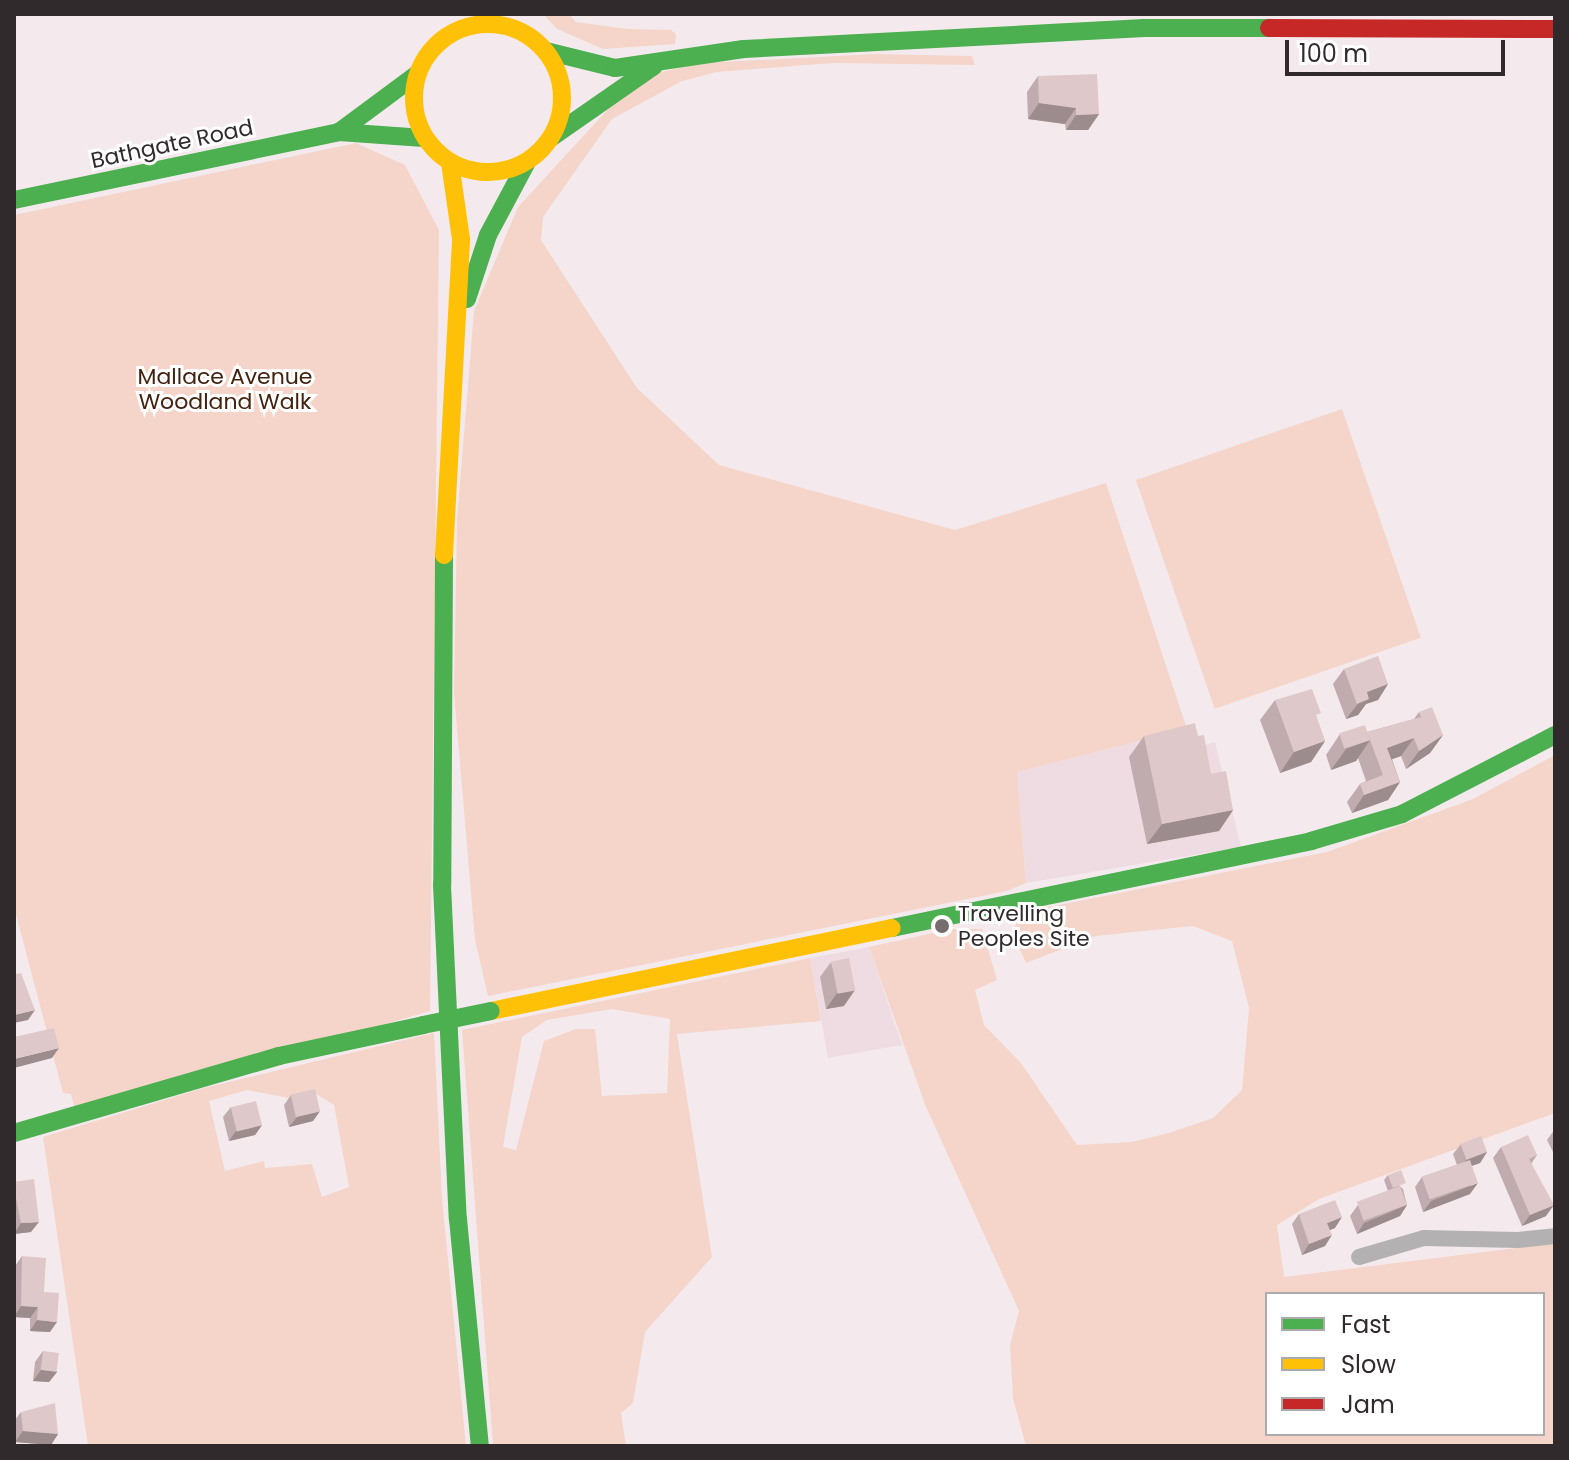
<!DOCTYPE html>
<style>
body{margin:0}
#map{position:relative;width:1569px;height:1460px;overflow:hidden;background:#f4eaee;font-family:Poppins,sans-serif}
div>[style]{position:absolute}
.built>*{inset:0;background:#efdce3}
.green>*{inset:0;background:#f5d5ca;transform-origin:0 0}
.street>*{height:16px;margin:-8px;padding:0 8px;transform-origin:8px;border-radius:8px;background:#b4b1b2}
.fast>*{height:18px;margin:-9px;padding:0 9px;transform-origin:9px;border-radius:9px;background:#4caf50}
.slow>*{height:18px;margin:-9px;padding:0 9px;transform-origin:9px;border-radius:9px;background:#ffc107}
.slow>.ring{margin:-9px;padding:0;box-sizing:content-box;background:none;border:18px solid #ffc107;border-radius:50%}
.jam>*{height:18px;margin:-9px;padding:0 9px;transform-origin:9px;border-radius:9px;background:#c62828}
.fast-bridge>*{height:18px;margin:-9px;padding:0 9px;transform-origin:9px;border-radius:9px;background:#4caf50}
.wall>*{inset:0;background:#c0acae}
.shaded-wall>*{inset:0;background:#9c8c8d}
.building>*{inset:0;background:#dfc8ca;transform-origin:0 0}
.dots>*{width:22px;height:22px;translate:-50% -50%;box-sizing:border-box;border:4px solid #fff;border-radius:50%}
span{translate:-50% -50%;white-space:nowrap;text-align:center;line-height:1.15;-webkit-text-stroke:6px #fff;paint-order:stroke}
.street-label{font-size:22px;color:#302a2c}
.park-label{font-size:22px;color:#432210}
.poi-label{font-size:22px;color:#302a2c}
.left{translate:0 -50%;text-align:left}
.frame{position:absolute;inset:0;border:16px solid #302a2c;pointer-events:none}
.legend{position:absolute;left:1265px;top:1292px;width:280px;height:144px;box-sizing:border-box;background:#fff;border:2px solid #acaaab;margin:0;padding:10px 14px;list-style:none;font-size:24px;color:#302a2c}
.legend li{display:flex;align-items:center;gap:16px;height:40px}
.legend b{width:40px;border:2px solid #acaaab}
.scale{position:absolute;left:1285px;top:40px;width:220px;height:36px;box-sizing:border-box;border:4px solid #302a2c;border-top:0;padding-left:10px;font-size:24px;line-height:28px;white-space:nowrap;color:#302a2c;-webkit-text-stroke:6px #fff;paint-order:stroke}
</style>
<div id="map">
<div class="built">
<i style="clip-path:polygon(1187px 729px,1198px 747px,1215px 742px,1241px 847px,1026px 883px,1017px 772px)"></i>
<i style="clip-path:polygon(869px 947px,902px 1045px,828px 1058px,810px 958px)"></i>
</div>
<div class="green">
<i style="clip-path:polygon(543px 14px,569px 14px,576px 22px,628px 29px,671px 30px,676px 34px,675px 44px,603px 49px,557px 29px)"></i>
<i style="clip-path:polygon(875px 54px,972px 56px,975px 65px,833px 63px,717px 72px,682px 81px,612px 119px,543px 217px,541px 240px,637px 388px,719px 465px,955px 530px,1106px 483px,1187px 729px,1017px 772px,1026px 883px,1007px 891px,488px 996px,475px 940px,454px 693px,457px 520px,474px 311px,518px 207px,621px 95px,657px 73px,702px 63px)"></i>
<i style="clip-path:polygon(356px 143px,405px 165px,439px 230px,430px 1011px,76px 1115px,71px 1094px,63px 1093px,14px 907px,14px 215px)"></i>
<i style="left:1342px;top:409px;width:242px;height:218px;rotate:71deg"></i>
<i style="clip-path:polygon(evenodd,1555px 755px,1555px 1113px,1319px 1199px,1277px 1225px,1284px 1277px,1555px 1243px,1555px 1446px,1026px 1446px,1013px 1399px,1010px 1345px,1019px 1311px,926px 1107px,869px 947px,951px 929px,982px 929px,997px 980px,975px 990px,984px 1025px,1021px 1063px,1077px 1145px,1131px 1142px,1169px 1133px,1213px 1118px,1242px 1090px,1249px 1008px,1232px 941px,1193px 926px,1096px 936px,1026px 963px,1012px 932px,1023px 912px,1327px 852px,1473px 799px,1555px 755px,1267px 1294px,1543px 1294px,1543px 1434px,1267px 1434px,1267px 1294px)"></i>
<i style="clip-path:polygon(evenodd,810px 958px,821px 1021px,677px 1034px,712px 1257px,645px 1332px,633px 1403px,621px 1413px,626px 1446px,493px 1446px,462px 1030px,810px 958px,612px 1009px,670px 1019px,667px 1093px,602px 1096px,595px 1029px,576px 1029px,544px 1041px,516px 1150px,503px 1147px,522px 1037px,547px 1020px,612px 1009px)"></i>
<i style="clip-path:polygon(evenodd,434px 1033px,442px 1198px,466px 1446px,88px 1446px,43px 1137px,204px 1088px,434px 1033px,247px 1090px,293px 1099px,316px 1094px,334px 1105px,349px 1187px,322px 1197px,312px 1164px,265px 1168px,264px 1161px,225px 1171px,209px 1101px,247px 1090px)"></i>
</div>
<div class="street">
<i style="left:1359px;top:1257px;width:68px;rotate:-16.3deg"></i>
<i style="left:1424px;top:1238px;width:94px;rotate:1.2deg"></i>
<i style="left:1518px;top:1240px;width:37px;rotate:-6deg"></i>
</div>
<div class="fast">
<i style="left:546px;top:51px;width:71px;rotate:13.8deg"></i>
<i style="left:615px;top:68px;width:130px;rotate:-8.4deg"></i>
<i style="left:744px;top:49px;width:401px;rotate:-3deg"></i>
<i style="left:1144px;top:28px;width:125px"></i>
<i style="left:339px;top:132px;width:97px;rotate:-36.6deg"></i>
<i style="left:552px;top:137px;width:124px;rotate:-34.8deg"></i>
<i style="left:14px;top:200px;width:332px;rotate:-11.8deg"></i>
<i style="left:339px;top:132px;width:85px;rotate:4deg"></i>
<i style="left:467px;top:299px;width:67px;rotate:-71.8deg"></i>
<i style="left:488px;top:235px;width:83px;rotate:-61.9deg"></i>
<i style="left:444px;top:555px;width:330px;rotate:90.3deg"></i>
<i style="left:442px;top:885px;width:334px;rotate:87.3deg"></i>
<i style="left:458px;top:1219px;width:228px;rotate:84.5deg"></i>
<i style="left:892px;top:928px;width:428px;rotate:-11.7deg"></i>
<i style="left:1311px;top:841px;width:95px;rotate:-16.5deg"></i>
<i style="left:1402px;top:814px;width:172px;rotate:-27.3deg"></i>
<i style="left:14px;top:1133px;width:276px;rotate:-16.2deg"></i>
<i style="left:279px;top:1056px;width:147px;rotate:-12.1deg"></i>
</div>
<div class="slow">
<i class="ring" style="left:414px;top:24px;width:130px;height:130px"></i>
<i style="left:444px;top:555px;width:316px;rotate:-86.9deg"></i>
<i style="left:461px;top:239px;width:77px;rotate:-98.2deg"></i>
<i style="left:491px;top:1011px;width:409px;rotate:-11.7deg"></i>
</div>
<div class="jam">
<i style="left:1269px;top:28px;width:286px;rotate:0.2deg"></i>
</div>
<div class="fast-bridge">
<i style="left:423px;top:1025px;width:69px;rotate:-11.6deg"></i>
</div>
<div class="wall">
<i style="clip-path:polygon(1038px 76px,1099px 114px,1088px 130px,1066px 130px,1065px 124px,1028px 119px,1027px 92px)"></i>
<i style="clip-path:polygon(1344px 669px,1388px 684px,1378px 700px,1366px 704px,1358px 715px,1346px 719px,1333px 684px)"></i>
<i style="clip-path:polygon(1275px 700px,1317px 719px,1325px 741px,1311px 762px,1280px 773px,1260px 720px)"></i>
<i style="clip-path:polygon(1419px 712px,1443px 735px,1430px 753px,1406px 769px,1401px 756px,1392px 759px,1400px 782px,1388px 800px,1352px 813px,1347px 802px,1360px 784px,1366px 781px,1358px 758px,1356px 761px,1331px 770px,1326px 755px,1340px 734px,1367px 732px,1414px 719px)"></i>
<i style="clip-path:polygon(1144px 736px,1198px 736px,1211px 774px,1233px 810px,1219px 831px,1147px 844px,1129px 757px)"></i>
<i style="clip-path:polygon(831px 962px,844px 1006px,826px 1009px,820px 977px)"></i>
<i style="clip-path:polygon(291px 1095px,320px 1111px,313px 1121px,289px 1127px,284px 1105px)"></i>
<i style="clip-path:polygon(231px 1107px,262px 1125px,255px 1135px,229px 1141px,223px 1117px)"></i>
<i style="clip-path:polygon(1555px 1129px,1555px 1156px,1547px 1140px)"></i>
<i style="clip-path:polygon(1461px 1144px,1487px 1152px,1480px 1163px,1472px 1166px,1470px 1194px,1423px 1212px,1415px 1187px,1422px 1177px,1457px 1165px,1453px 1154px)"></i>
<i style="clip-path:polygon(1501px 1147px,1537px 1155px,1531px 1164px,1546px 1216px,1522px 1226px,1493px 1158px)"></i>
<i style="clip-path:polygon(1388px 1175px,1403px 1189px,1407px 1205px,1400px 1216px,1357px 1234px,1350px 1216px,1358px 1205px,1388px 1191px,1384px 1180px)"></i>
<i style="clip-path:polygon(14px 1182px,31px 1232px,14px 1234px)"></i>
<i style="clip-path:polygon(1299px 1214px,1335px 1228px,1330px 1230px,1325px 1246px,1302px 1255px,1292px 1224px)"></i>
<i style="clip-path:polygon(22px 1256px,44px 1292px,50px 1332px,30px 1331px,30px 1318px,14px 1317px,15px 1266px)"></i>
<i style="clip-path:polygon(43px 1351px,57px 1372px,49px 1382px,33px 1381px,35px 1362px)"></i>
<i style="clip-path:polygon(21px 1412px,58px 1434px,51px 1445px,15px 1442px,14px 1421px)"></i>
</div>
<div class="shaded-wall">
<i style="clip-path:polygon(1039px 103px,1076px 108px,1065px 124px,1028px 119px)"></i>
<i style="clip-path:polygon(1099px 114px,1088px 130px,1066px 130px,1076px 115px)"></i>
<i style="clip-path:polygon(1388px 684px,1378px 700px,1366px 704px,1358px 715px,1346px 719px,1367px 692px)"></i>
<i style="clip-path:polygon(1443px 735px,1430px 753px,1406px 769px,1419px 751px)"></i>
<i style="clip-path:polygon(1414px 738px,1401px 756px,1379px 764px,1387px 748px)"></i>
<i style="clip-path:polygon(1370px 740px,1356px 761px,1331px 770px,1346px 749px)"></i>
<i style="clip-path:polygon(1325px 741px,1311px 762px,1280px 773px,1294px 752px)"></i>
<i style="clip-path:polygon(1400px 782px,1388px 800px,1352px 813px,1364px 795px)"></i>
<i style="clip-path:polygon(1233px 810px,1219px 831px,1147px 844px,1162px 824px)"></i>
<i style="clip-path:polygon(855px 990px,844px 1006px,826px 1009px,837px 993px)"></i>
<i style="clip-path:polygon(35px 1010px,28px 1020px,14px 1023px,14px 1015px)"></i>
<i style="clip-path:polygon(59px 1048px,52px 1058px,14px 1068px,14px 1059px)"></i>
<i style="clip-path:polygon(320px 1111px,313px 1121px,289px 1127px,297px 1117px)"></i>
<i style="clip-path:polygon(262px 1125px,255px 1135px,229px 1141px,236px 1131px)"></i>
<i style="clip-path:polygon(1487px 1152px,1480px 1163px,1459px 1170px,1466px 1160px)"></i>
<i style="clip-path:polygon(1478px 1183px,1470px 1194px,1423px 1212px,1431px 1201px)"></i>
<i style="clip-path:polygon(1407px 1205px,1400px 1216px,1357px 1234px,1364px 1223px)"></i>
<i style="clip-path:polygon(1554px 1205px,1546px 1216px,1522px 1226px,1530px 1215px)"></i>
<i style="clip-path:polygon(1342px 1217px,1335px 1228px,1320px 1234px,1327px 1223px)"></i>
<i style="clip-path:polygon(39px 1222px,31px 1232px,14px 1234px,21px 1223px)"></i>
<i style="clip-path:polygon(1332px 1235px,1325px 1246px,1302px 1255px,1309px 1244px)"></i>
<i style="clip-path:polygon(21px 1306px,38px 1307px,30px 1318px,14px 1317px)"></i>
<i style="clip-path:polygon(37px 1320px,57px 1322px,50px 1332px,30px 1331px)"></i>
<i style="clip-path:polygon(41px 1370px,57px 1372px,49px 1382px,33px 1381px)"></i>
<i style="clip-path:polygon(23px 1431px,58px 1434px,51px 1445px,15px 1442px)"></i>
</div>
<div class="building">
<i style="clip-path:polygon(1097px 74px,1099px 114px,1076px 115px,1076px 108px,1039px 103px,1038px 76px)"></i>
<i style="clip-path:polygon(1378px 656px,1388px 684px,1367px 692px,1369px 699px,1357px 704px,1344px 669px)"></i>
<i style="clip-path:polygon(1312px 689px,1321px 713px,1316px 715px,1325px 741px,1294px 752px,1275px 700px)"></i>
<i style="clip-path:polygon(1432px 707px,1443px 735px,1419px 751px,1414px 738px,1387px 748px,1400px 782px,1364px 795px,1360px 784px,1383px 775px,1367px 732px,1421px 717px,1419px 712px)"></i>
<i style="clip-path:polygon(1195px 723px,1198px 736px,1204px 735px,1211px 774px,1226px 771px,1233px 810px,1162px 824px,1144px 736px)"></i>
<i style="left:1365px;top:725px;width:16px;height:27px;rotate:72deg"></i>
<i style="left:849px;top:958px;width:33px;height:18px;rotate:79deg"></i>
<i style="clip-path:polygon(14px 965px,16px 974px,21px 973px,35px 1010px,14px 1015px)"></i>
<i style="clip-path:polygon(54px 1028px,59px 1048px,14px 1059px,14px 1037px)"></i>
<i style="left:315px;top:1089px;width:23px;height:25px;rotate:77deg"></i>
<i style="left:256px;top:1101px;width:25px;height:26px;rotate:76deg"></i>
<i style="clip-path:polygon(1528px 1135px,1537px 1155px,1529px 1159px,1554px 1205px,1530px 1215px,1501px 1147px)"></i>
<i style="left:1481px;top:1136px;width:17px;height:22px;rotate:69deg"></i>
<i style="left:1470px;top:1160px;width:24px;height:51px;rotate:71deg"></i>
<i style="left:1401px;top:1170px;width:14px;height:14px;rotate:69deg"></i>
<i style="clip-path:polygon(34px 1179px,39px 1222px,21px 1223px,14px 1188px,14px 1182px)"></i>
<i style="left:1400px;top:1186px;width:20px;height:46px;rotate:70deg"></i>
<i style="clip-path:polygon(1335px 1200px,1342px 1217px,1327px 1223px,1332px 1235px,1309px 1244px,1299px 1214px)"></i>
<i style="clip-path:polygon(22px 1256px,46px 1258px,44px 1292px,59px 1293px,57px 1322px,37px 1320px,38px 1307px,21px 1306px)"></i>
<i style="left:43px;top:1351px;width:16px;height:19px;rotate:7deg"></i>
<i style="clip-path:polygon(55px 1403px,58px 1434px,23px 1431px,21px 1412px)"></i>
</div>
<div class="dots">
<i style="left:942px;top:926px;background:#756d70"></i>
</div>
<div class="street-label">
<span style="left:172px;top:144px;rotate:-12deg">Bathgate Road</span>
</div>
<div class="park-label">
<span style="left:225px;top:389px">Mallace Avenue<br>Woodland Walk</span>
</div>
<div class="poi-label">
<span class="left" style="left:958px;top:926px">Travelling<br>Peoples Site</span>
</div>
<div class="frame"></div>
<ul class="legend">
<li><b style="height:10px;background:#4caf50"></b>Fast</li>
<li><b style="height:10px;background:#ffc107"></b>Slow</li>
<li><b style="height:10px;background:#c62828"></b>Jam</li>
</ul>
<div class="scale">100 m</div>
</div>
